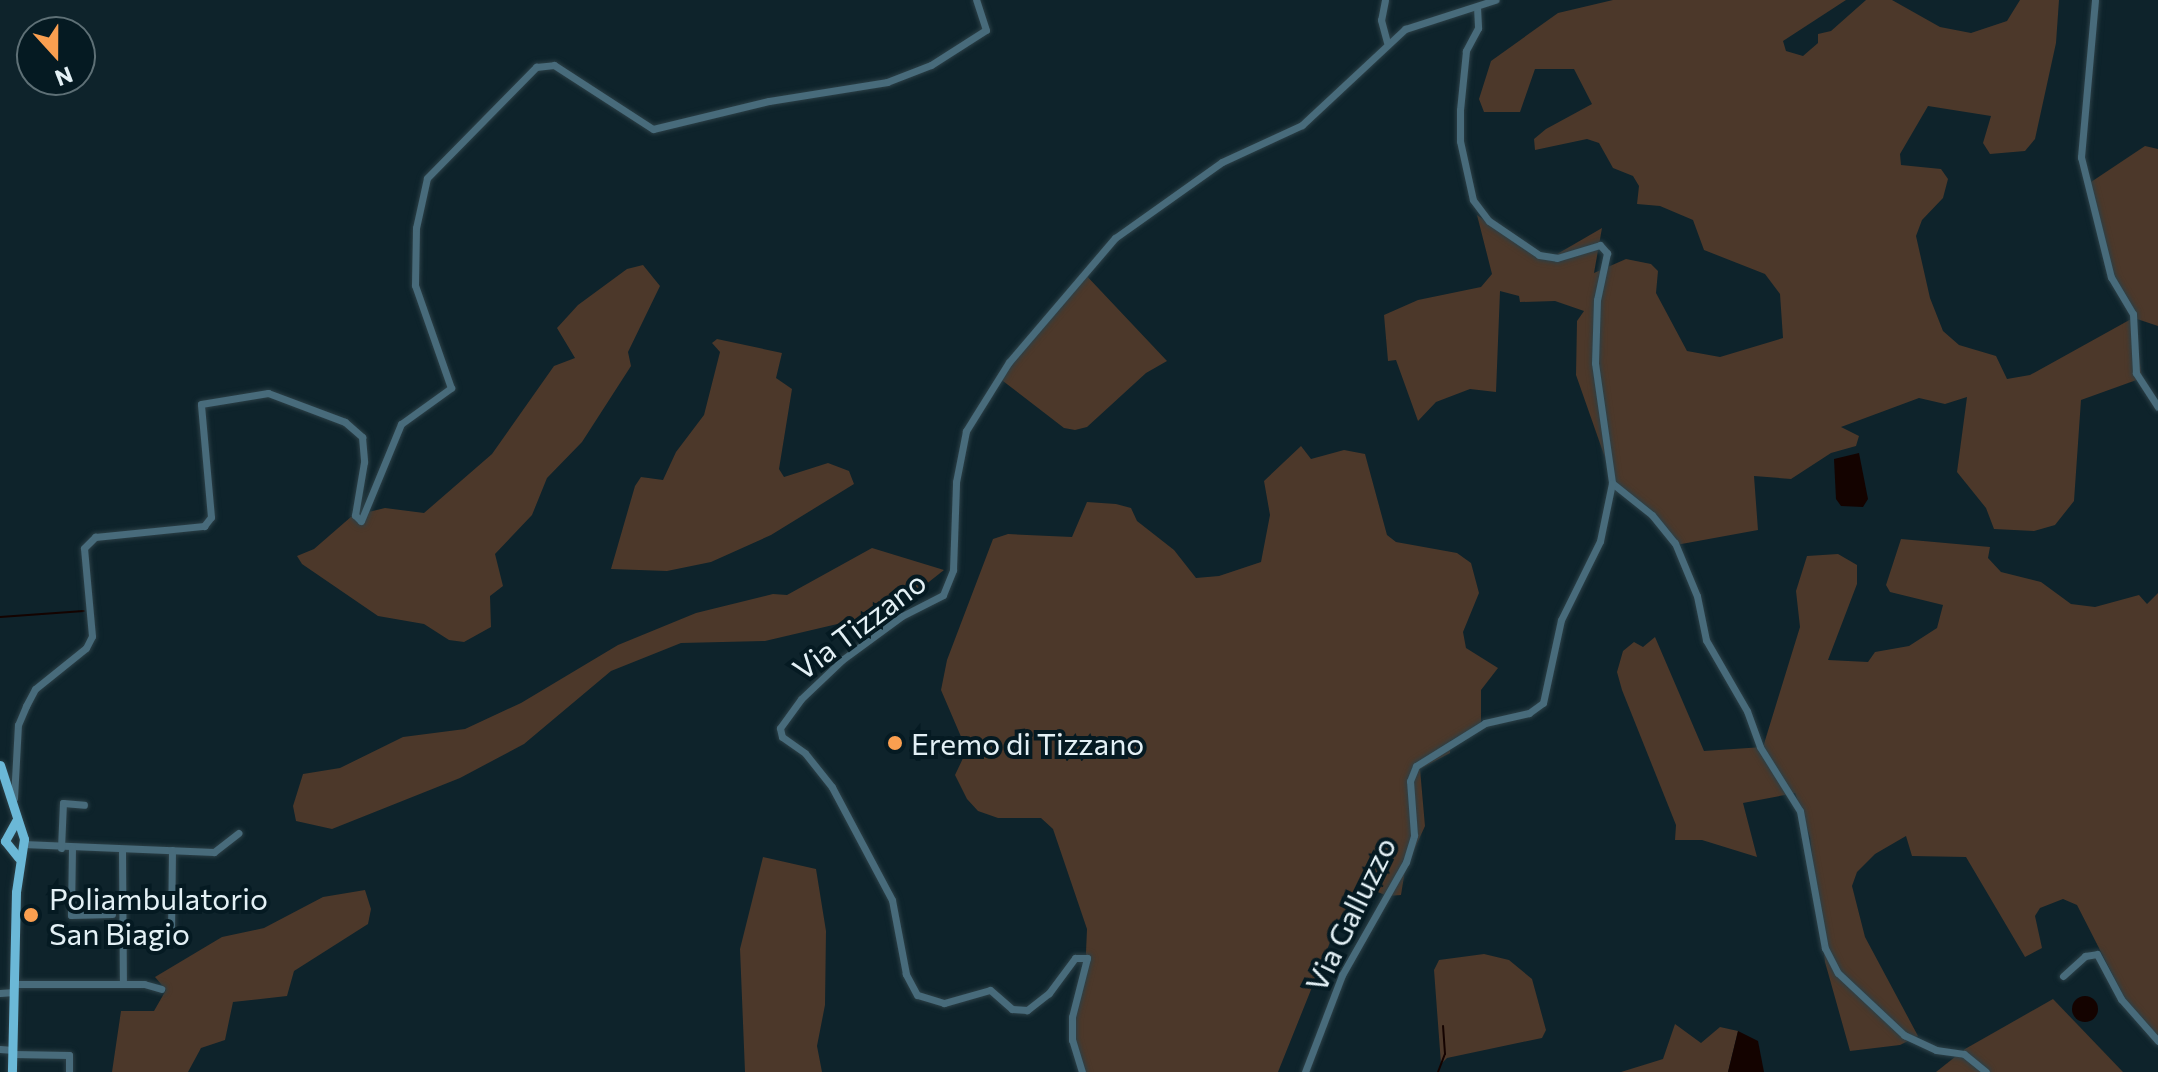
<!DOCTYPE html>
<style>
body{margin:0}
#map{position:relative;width:2158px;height:1072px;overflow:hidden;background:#0e232b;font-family:Commissioner,sans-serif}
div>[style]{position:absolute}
.green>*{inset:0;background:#4c382a}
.water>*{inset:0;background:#140300}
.round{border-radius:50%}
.stream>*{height:2px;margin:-1px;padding:0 1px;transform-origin:1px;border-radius:1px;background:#140300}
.roads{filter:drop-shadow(0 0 2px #2c4047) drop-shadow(0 0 2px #2c4047)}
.minor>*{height:7px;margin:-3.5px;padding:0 3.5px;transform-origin:3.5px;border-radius:3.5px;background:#486b7b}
.major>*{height:9px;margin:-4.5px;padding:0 4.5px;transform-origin:4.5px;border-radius:4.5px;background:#6bb8d7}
.dots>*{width:22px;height:22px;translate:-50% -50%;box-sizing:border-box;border:4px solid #051a22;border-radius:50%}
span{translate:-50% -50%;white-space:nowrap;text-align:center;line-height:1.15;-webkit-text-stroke:8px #051a22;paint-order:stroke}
.street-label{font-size:30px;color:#e3f0f5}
.poi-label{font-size:30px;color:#e3f0f5}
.left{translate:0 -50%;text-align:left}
.north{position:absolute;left:16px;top:16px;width:80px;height:80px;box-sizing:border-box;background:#051a22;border:2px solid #5e7076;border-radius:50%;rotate:159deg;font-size:22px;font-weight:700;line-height:32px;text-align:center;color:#e3f0f5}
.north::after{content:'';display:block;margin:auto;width:28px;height:36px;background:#fa9f50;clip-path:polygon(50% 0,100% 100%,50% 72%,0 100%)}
</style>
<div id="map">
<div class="green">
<i style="clip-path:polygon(1613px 0,1846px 0,1783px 41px,1786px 51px,1803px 56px,1818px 43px,1818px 34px,1831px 31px,1866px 0,1892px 0,1940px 27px,1971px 33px,2007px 21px,2020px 0,2059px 0,2056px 43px,2035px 139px,2025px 151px,1990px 154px,1983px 143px,1991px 116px,1928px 106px,1900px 154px,1901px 165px,1941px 169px,1948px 179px,1943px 198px,1922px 220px,1916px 236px,1930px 298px,1943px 331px,1959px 345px,1996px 356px,2007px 379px,2030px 375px,2133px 318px,2111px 276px,2088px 184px,2145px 146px,2158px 149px,2158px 326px,2134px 318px,2142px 378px,2081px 400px,2074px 501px,2055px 525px,2034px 531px,1994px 529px,1986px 508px,1957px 472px,1967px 397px,1945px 404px,1919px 398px,1841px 427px,1859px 436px,1856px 446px,1831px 453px,1791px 479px,1754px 476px,1758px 530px,1676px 545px,1666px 527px,1616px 489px,1576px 375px,1577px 321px,1584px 311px,1555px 301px,1520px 302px,1519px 296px,1500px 291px,1496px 392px,1470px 389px,1436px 402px,1418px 421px,1396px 360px,1388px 361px,1384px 315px,1418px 300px,1481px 287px,1492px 274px,1477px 215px,1519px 245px,1552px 257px,1602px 228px,1594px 273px,1626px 259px,1651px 264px,1658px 271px,1656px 293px,1687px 351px,1720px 357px,1783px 338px,1780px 294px,1765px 274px,1704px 250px,1693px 220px,1660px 206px,1637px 204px,1639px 186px,1633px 176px,1613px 168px,1599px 143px,1587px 139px,1535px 150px,1534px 139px,1546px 129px,1592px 104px,1574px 69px,1535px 69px,1520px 112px,1484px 112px,1479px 99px,1491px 61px,1558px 13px)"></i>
<i style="clip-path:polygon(643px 265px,660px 286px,628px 352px,631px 366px,582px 442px,547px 478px,532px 515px,495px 554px,503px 586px,490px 596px,491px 627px,464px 642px,449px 640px,424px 624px,378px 616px,302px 564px,297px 556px,314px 549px,352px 516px,385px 508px,424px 513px,492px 454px,554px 366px,575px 358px,557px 328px,578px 305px,627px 269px)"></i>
<i style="clip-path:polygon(1083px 272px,1167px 361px,1146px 373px,1087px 427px,1075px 430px,1064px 428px,999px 378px)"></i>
<i style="clip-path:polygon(717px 339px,782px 353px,776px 378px,792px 389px,779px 469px,784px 477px,828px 463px,849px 471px,854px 484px,771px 535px,711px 562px,667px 571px,611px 569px,635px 486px,641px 477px,663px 480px,676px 452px,704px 415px,720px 352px,712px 343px)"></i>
<i style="clip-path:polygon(1301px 446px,1311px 459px,1344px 450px,1365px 454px,1387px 535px,1396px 542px,1457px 553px,1471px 563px,1479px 593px,1463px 632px,1466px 648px,1498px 668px,1481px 690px,1481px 725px,1450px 741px,1450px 753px,1420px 769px,1425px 826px,1405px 870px,1401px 895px,1387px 896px,1364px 886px,1339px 920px,1278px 1072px,1083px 1072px,1070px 1020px,1085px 975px,1087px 929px,1053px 829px,1041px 818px,998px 818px,978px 811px,967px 799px,955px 775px,965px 754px,962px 739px,941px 690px,947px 660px,993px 539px,1008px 534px,1072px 537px,1087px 502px,1116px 504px,1131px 508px,1137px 521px,1174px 550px,1196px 578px,1219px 576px,1261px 562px,1270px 515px,1264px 481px)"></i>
<i style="clip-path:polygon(1901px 539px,1990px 547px,1988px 558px,2001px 572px,2041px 582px,2071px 604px,2095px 607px,2139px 595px,2147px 604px,2158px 593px,2158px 1039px,2124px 997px,2077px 905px,2063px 899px,2040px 908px,2035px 916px,2042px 948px,2025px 957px,1966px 857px,1912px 856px,1906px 836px,1875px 854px,1857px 872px,1852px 886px,1865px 937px,1918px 1036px,1900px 1045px,1850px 1051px,1825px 962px,1810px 837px,1795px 793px,1743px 803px,1757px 857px,1702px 840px,1675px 840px,1676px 825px,1622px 690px,1617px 672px,1623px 651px,1634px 642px,1643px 647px,1655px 637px,1704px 751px,1763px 747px,1800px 627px,1796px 591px,1807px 556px,1838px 554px,1857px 565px,1857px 584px,1828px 660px,1868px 662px,1875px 652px,1909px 646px,1937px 628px,1943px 605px,1890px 592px,1886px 585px)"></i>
<i style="clip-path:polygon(872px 548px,944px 570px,920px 589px,863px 618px,765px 641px,681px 643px,611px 671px,524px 744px,460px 778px,332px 829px,296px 821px,293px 806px,303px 774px,340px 768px,403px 737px,465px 729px,521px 703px,618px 645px,696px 613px,773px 594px,787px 595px)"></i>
<i style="clip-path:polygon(763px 857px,816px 869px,826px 931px,825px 1005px,817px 1046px,822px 1072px,745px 1072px,740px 949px)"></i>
<i style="clip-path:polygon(365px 890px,371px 909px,368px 924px,294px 971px,287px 996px,233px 1002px,225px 1040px,201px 1048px,188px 1072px,112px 1072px,121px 1011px,154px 1011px,166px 990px,155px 977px,222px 937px,264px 928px,323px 897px)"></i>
<i style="clip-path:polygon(1484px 954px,1509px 960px,1532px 979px,1546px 1030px,1542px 1038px,1447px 1058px,1441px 1064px,1434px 970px,1439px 960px)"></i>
<i style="clip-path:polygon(2053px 999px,2123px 1072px,1936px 1072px,1965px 1049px)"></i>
<i style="clip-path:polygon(1675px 1024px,1701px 1043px,1720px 1027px,1738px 1031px,1728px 1072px,1621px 1072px,1663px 1059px)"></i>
</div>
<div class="water">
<i style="clip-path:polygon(1859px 453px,1868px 499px,1863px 507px,1841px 506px,1836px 499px,1834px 459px)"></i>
<i class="round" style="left:2072px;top:996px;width:26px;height:26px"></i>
<i style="clip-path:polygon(1738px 1031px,1758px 1041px,1764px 1072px,1728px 1072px)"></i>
</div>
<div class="stream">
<i style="left:0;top:617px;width:84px;rotate:-4.1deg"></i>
<i style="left:1438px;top:1072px;width:19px;rotate:-69deg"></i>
<i style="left:1445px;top:1054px;width:28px;rotate:-94deg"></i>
</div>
<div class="roads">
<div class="minor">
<i style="left:1385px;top:0;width:20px;rotate:101deg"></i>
<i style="left:1381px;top:20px;width:23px;rotate:75deg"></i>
<i style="left:2095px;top:0;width:158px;rotate:95.1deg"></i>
<i style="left:2081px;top:157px;width:124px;rotate:76deg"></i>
<i style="left:2111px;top:277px;width:43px;rotate:59.3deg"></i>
<i style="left:2133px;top:314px;width:59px;rotate:87.1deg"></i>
<i style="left:2136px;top:373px;width:40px;rotate:57.1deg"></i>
<i style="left:1477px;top:7px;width:21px;rotate:87deg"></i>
<i style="left:1478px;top:28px;width:26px;rotate:118deg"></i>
<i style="left:1466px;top:51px;width:59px;rotate:95.8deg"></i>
<i style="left:1460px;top:110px;width:31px;rotate:90deg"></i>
<i style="left:1460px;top:141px;width:60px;rotate:77.6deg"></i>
<i style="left:1473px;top:200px;width:26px;rotate:53deg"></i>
<i style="left:1489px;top:221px;width:60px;rotate:34.2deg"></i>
<i style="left:1539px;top:255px;width:18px;rotate:9deg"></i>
<i style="left:1557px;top:258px;width:45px;rotate:-16.8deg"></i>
<i style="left:1600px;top:245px;width:11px;rotate:49deg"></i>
<i style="left:1607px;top:253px;width:48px;rotate:102deg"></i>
<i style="left:1597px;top:300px;width:63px;rotate:91.8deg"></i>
<i style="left:1595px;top:363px;width:121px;rotate:81.9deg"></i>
<i style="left:1612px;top:483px;width:51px;rotate:38.7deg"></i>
<i style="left:1652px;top:515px;width:36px;rotate:51deg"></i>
<i style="left:1675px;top:543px;width:57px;rotate:67.5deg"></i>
<i style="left:1697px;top:596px;width:45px;rotate:78.4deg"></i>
<i style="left:1706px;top:640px;width:82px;rotate:60deg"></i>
<i style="left:1747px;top:711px;width:38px;rotate:70deg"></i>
<i style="left:1760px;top:747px;width:75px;rotate:58deg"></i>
<i style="left:1800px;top:811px;width:139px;rotate:79.7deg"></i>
<i style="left:1825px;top:948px;width:28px;rotate:63deg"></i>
<i style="left:1838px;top:973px;width:91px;rotate:43.2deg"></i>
<i style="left:1904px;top:1035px;width:35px;rotate:25deg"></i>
<i style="left:1936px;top:1050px;width:28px;rotate:8deg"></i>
<i style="left:1964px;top:1054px;width:28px;rotate:39deg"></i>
<i style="left:14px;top:798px;width:73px;rotate:-86.9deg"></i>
<i style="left:18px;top:725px;width:21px;rotate:-67deg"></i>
<i style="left:26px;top:706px;width:19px;rotate:-62deg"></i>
<i style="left:35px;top:689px;width:65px;rotate:-38.8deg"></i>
<i style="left:86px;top:648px;width:13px;rotate:-63deg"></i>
<i style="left:92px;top:636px;width:88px;rotate:-95.2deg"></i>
<i style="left:84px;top:548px;width:16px;rotate:-45deg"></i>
<i style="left:95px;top:537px;width:110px;rotate:-5.8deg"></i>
<i style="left:204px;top:526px;width:11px;rotate:-52deg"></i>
<i style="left:211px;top:517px;width:113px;rotate:-95.1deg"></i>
<i style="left:201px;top:404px;width:68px;rotate:-9.3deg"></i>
<i style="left:268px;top:393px;width:82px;rotate:20.6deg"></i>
<i style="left:345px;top:422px;width:23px;rotate:41deg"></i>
<i style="left:362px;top:437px;width:25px;rotate:85deg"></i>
<i style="left:364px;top:462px;width:54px;rotate:99.6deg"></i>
<i style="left:355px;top:515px;width:8px;rotate:45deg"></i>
<i style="left:361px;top:521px;width:105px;rotate:-67.6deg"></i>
<i style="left:401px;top:424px;width:62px;rotate:-35.8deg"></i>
<i style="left:451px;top:388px;width:109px;rotate:-109.3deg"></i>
<i style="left:415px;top:285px;width:57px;rotate:-89deg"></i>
<i style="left:416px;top:228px;width:51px;rotate:-77.6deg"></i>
<i style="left:427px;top:178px;width:156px;rotate:-45.5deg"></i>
<i style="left:536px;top:67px;width:18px;rotate:-6deg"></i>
<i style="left:554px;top:65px;width:118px;rotate:32.9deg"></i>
<i style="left:653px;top:129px;width:119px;rotate:-13.6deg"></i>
<i style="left:769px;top:101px;width:120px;rotate:-9.1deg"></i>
<i style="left:887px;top:82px;width:47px;rotate:-21.1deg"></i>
<i style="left:931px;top:65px;width:65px;rotate:-32.5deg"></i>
<i style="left:986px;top:30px;width:32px;rotate:-108deg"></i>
<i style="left:23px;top:844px;width:191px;rotate:2.4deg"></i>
<i style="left:214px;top:852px;width:31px;rotate:-38deg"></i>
<i style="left:61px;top:848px;width:45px;rotate:-87.5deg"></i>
<i style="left:63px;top:803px;width:21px;rotate:5deg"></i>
<i style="left:72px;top:848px;width:67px;rotate:90.9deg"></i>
<i style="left:71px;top:915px;width:41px;rotate:-1.4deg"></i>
<i style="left:122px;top:850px;width:134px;rotate:89.6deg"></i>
<i style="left:171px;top:932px;width:82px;rotate:-89.3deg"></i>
<i style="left:2063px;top:976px;width:30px;rotate:-42deg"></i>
<i style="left:2085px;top:956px;width:12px;rotate:-9deg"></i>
<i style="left:2097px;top:954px;width:51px;rotate:61.9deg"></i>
<i style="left:2121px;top:999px;width:56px;rotate:48.6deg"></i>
<i style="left:15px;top:984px;width:129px"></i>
<i style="left:144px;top:984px;width:18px;rotate:16deg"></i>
<i style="left:0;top:993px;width:14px;rotate:-4deg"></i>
<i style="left:0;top:1049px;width:13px;rotate:4deg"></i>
<i style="left:13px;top:1054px;width:56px;rotate:1deg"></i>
<i style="left:69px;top:1055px;width:17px;rotate:90deg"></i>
<i style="left:1082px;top:1072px;width:34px;rotate:-107deg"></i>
<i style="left:1072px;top:1040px;width:23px;rotate:-90deg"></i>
<i style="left:1072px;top:1017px;width:61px;rotate:-75.7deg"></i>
<i style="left:1087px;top:958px;width:12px;rotate:180deg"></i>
<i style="left:1075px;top:958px;width:44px;rotate:126.6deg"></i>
<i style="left:1049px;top:993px;width:28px;rotate:142deg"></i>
<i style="left:1027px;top:1010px;width:15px;rotate:-176deg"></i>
<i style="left:1012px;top:1009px;width:29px;rotate:-139deg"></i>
<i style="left:990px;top:990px;width:48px;rotate:164.2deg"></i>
<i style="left:944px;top:1003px;width:28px;rotate:-163deg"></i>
<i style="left:917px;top:995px;width:24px;rotate:-118deg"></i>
<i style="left:906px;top:974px;width:75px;rotate:-100.7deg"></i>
<i style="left:892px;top:900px;width:128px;rotate:-118deg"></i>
<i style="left:832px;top:787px;width:43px;rotate:-128.5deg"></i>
<i style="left:805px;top:753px;width:28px;rotate:-145deg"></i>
<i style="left:782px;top:737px;width:9px;rotate:-103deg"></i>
<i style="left:780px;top:728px;width:36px;rotate:-54deg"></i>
<i style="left:801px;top:699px;width:57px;rotate:-43.6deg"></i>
<i style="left:842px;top:660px;width:74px;rotate:-36.3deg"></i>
<i style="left:902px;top:616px;width:46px;rotate:-27.1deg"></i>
<i style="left:943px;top:595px;width:27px;rotate:-68deg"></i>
<i style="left:953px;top:570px;width:88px;rotate:-88deg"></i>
<i style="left:956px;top:482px;width:52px;rotate:-78.9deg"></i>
<i style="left:966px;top:431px;width:81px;rotate:-58.1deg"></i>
<i style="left:1009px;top:362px;width:163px;rotate:-49.5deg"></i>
<i style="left:1115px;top:238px;width:131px;rotate:-35.4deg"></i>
<i style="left:1222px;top:162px;width:88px;rotate:-24.8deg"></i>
<i style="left:1302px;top:125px;width:141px;rotate:-43deg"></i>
<i style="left:1405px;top:29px;width:95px;rotate:-17.9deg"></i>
<i style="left:1305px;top:1072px;width:104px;rotate:-69.1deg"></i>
<i style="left:1342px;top:975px;width:130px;rotate:-60.5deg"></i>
<i style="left:1406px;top:862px;width:28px;rotate:-73deg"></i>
<i style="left:1414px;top:835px;width:54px;rotate:-94.2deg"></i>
<i style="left:1410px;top:781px;width:16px;rotate:-68deg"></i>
<i style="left:1416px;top:766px;width:81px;rotate:-31.9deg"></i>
<i style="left:1485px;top:723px;width:45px;rotate:-12.8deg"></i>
<i style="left:1529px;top:713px;width:17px;rotate:-36deg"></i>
<i style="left:1543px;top:703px;width:85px;rotate:-77.8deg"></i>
<i style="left:1561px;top:620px;width:88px;rotate:-63.7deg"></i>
<i style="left:1600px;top:541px;width:59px;rotate:-78.3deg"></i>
</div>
<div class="major">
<i style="left:0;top:765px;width:78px;rotate:72deg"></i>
<i style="left:24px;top:839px;width:54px;rotate:98.6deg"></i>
<i style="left:16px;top:892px;width:180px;rotate:91.3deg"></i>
<i style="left:16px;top:821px;width:23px;rotate:119deg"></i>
<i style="left:5px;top:841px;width:21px;rotate:51deg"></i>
</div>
</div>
<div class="dots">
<i style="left:895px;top:743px;background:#fa9f50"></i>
<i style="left:31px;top:915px;background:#fa9f50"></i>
</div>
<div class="street-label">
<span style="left:859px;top:625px;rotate:-37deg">Via Tizzano</span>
<span style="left:1350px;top:914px;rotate:-64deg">Via Galluzzo</span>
</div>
<div class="poi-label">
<span class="left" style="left:911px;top:743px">Eremo di Tizzano</span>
<span class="left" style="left:49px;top:915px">Poliambulatorio<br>San Biagio</span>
</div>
<div class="north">N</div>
</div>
